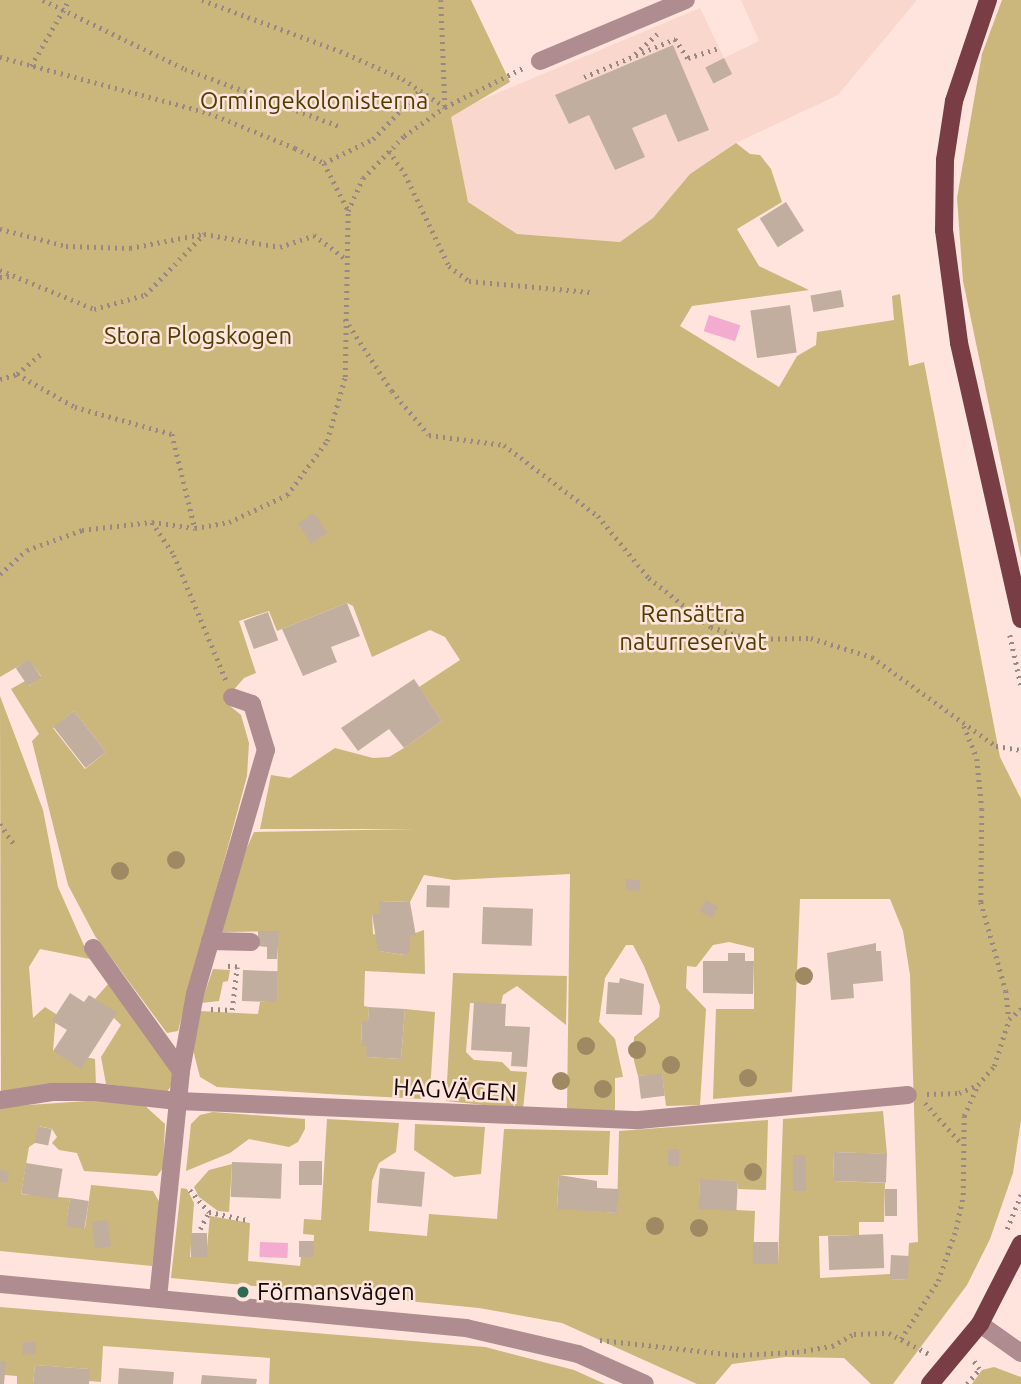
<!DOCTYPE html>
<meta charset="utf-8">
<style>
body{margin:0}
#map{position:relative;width:1021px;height:1384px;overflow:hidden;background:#fee4dc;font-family:Ubuntu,sans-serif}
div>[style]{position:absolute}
.built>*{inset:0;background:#f9d7cc}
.green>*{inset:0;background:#cbb67c}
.water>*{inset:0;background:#f3abd0;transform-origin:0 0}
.building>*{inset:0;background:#c1ae9e;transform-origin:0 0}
.path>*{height:4.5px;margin-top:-2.25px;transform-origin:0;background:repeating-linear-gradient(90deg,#998781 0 2px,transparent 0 7px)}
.minor>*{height:18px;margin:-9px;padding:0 9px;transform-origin:9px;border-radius:9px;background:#af8c8f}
.major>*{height:18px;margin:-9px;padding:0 9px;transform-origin:9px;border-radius:9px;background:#783d45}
.trees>*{width:18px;height:18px;margin:-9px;border-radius:50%;background:#9e8963}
.dots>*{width:19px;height:19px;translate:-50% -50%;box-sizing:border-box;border:4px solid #fee4dc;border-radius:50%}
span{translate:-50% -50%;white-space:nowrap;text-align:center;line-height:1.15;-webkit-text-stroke:5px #fee4dc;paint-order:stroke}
.park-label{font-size:24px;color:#4f3e00}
.street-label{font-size:24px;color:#120a07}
.poi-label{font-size:24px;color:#120a07}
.left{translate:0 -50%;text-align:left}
</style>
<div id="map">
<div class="built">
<i style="clip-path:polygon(741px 0,917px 0,838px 95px,736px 143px,690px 174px,653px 218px,620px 242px,473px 231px,450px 113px,700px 8px,724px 58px,759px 41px)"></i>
</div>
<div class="green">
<i style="clip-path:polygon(evenodd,0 0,471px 0,510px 82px,451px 117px,468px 202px,517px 234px,620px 242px,653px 218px,690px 174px,736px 143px,750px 154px,760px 155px,771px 169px,782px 202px,737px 229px,759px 266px,809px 290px,692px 306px,680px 326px,779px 387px,797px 356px,816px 345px,817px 332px,894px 320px,892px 296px,900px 294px,909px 366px,924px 362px,1000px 757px,1021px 799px,1021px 1120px,1013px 1173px,990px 1239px,967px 1285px,893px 1384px,871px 1384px,844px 1358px,786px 1357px,732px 1364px,715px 1384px,697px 1384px,562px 1323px,479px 1308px,171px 1278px,181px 1188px,187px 1189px,194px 1203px,190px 1257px,206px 1257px,210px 1216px,250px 1223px,248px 1261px,300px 1266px,301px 1257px,313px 1257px,314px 1235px,303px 1234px,304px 1219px,321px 1220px,327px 1119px,399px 1123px,396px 1152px,379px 1163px,372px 1181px,369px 1231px,427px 1236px,429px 1214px,497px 1219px,504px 1129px,610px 1131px,608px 1175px,559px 1175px,557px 1208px,617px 1213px,619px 1131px,768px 1120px,766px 1190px,738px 1189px,738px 1181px,700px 1180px,699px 1208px,755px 1211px,753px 1263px,778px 1264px,783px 1119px,883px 1111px,887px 1154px,834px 1152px,833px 1181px,885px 1183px,884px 1222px,859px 1222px,859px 1235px,819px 1236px,820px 1278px,890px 1274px,890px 1279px,907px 1280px,909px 1243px,918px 1242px,910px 975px,903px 931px,890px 899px,800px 899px,792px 1092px,713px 1099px,716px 1009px,754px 1009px,754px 948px,729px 942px,713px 945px,696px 967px,687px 966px,686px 988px,706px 1009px,700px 1105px,666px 1106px,662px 1074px,638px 1076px,634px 1061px,634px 1037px,659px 1017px,660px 1006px,644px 966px,633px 945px,626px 945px,605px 978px,599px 1022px,615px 1039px,623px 1077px,615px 1078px,615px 1110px,567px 1111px,570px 874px,454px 880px,424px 875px,410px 902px,379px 901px,379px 914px,372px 914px,373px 934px,378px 935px,379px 951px,404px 955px,410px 935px,424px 930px,425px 974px,365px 971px,364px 1006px,369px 1007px,368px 1021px,362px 1021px,361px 1045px,367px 1046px,367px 1057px,401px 1059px,405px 1009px,435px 1012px,430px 1092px,422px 1099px,328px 1094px,217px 1087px,200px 1077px,192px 1046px,199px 1011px,258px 1014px,260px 1002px,277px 1002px,278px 931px,222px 932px,239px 865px,254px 832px,416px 829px,260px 829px,271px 775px,290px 778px,335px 748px,373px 758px,389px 757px,404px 748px,442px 721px,419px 687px,460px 660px,445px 637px,430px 630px,372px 657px,353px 606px,347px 603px,277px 631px,269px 611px,239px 621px,256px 673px,244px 678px,224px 701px,241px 715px,249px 743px,247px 776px,178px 1031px,167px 1033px,95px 936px,68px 885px,32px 741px,39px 734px,11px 689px,25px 681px,29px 686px,41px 676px,29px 660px,0 677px,0 0,74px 711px,106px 752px,85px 769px,53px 728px,74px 711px)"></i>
<i style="clip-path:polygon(1002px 0,1021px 0,1021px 558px,963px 281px,957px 198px,982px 54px)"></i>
<i style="clip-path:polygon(0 696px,43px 810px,58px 887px,90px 959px,40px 949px,29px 967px,33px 1018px,45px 1007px,56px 1014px,53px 1051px,95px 1059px,96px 1085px,1px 1093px)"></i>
<i style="clip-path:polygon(213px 969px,230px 970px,228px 981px,223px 982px,219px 1001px,201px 1003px)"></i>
<i style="clip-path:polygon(453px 973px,567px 976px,566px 1025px,517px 986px,503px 995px,501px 1004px,470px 1003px,466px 1052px,474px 1060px,502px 1062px,511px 1071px,527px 1072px,523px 1109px,446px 1101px)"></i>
<i style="clip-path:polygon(109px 983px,171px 1066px,173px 1083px,167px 1092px,106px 1084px,101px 1057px,121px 1025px,95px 999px)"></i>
<i style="clip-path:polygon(101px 1100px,143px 1104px,165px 1124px,163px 1168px,157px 1176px,84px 1171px,77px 1153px,59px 1150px,52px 1143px,57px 1137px,52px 1129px,39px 1126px,35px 1143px,29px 1147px,21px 1194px,70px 1198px,66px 1225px,85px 1228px,91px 1185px,153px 1191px,160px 1203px,152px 1266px,0 1251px,0 1107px)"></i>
<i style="clip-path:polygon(213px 1112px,305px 1119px,305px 1129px,298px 1142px,289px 1147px,249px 1139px,230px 1153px,186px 1171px,191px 1124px,200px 1115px)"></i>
<i style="clip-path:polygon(415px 1124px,485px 1127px,481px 1174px,454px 1177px,414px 1150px)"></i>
<i style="clip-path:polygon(232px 1164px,229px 1212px,218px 1211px,199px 1197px,194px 1187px,209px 1170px)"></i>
<i style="clip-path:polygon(0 1307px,485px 1347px,574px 1370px,605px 1384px,269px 1384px,270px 1358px,103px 1346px,101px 1382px,89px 1381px,89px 1369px,35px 1365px,33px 1384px,17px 1384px,17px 1376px,4px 1375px,5px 1361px,0 1361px)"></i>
<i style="clip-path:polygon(994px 1367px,1021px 1377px,1021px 1384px,972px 1384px,982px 1370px)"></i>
</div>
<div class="water">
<i style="left:709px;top:315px;width:33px;height:17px;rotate:18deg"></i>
<i style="left:260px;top:1242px;width:28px;height:15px;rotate:2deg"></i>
</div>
<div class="building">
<i style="clip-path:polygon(673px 45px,709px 130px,678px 142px,666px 114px,632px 128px,645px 157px,615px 170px,589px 115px,569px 124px,555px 95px)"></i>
<i style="left:724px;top:58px;width:18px;height:21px;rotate:63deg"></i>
<i style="left:786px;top:202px;width:34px;height:31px;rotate:58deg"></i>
<i style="left:841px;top:290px;width:17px;height:31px;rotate:80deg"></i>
<i style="left:790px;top:305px;width:48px;height:40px;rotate:82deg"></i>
<i style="left:314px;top:513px;width:24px;height:19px;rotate:57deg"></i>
<i style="clip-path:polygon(347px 603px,360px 636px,331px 647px,337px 662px,303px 676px,282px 629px)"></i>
<i style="left:268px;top:612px;width:30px;height:26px;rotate:70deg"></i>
<i style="left:29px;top:659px;width:22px;height:16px;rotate:56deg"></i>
<i style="clip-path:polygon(414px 679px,442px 721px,404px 748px,389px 729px,358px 751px,341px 728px)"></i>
<i style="left:74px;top:711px;width:52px;height:26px;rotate:52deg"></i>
<i style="left:626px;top:879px;width:14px;height:11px;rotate:4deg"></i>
<i style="left:427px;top:885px;width:23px;height:22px;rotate:2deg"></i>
<i style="left:706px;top:900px;width:14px;height:13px;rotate:30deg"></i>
<i style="clip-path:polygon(379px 901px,410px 902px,416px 936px,410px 935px,410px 952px,405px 955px,378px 951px,372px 914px,379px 914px)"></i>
<i style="left:483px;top:907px;width:50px;height:37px;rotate:2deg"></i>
<i style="clip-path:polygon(258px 931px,279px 931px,277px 959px,267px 959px,267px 947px,258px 946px)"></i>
<i style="clip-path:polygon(876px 943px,876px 951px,881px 951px,883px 981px,853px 984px,854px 998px,831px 1000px,827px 953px)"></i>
<i style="clip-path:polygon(728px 953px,745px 953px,745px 961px,754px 961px,753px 994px,703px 993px,703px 961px,728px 961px)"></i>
<i style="left:243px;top:970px;width:35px;height:31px;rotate:2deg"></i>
<i style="clip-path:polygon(620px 978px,644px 984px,642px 1015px,606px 1014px,608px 982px,619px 983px)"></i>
<i style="clip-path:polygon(70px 993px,84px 1002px,89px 995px,117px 1013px,81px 1069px,53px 1051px,67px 1030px,52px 1021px)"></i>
<i style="clip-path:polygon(474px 1002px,506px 1004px,505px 1026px,530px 1027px,527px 1067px,511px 1066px,512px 1052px,471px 1050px)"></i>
<i style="clip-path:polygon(369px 1007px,405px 1009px,401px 1059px,366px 1057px,367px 1046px,361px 1046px,362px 1021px,368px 1021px)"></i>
<i style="left:662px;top:1073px;width:23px;height:24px;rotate:83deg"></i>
<i style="left:38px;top:1126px;width:14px;height:17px;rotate:12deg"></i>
<i style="left:668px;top:1149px;width:11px;height:17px"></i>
<i style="left:834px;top:1152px;width:53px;height:29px;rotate:2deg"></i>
<i style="left:793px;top:1155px;width:13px;height:36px"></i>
<i style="left:299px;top:1161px;width:23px;height:24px"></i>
<i style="left:232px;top:1162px;width:50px;height:35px;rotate:2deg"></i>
<i style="left:26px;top:1163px;width:37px;height:31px;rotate:9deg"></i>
<i style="left:380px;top:1168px;width:45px;height:35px;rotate:5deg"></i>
<i style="clip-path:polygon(0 1170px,9px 1172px,7px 1183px,0 1182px)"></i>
<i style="clip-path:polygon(559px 1175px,597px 1181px,597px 1188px,619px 1189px,617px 1213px,557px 1209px)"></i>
<i style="left:700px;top:1179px;width:38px;height:30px;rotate:3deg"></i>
<i style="left:885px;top:1189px;width:12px;height:27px"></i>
<i style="left:70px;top:1198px;width:19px;height:28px;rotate:9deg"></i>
<i style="left:108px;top:1220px;width:27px;height:16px;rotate:84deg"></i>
<i style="left:191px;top:1233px;width:16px;height:24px"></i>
<i style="left:883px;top:1234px;width:34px;height:55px;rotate:88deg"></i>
<i style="left:299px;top:1241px;width:15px;height:16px"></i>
<i style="left:753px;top:1242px;width:25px;height:22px"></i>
<i style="left:891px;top:1255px;width:18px;height:24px;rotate:3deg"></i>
<i style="clip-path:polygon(23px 1342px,36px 1342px,36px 1355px,22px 1354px)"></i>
<i style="clip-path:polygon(0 1361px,6px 1361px,4px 1384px,0 1384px)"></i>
<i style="clip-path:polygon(35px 1365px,90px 1369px,89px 1384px,33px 1384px)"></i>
<i style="clip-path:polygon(119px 1368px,174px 1372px,173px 1384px,118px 1384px)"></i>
<i style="clip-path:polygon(202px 1375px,257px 1379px,256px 1384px,201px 1384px)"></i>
</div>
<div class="path">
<i style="left:43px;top:0;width:158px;rotate:25.9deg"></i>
<i style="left:185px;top:69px;width:164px;rotate:20.3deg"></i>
<i style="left:202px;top:0;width:147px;rotate:20.3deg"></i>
<i style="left:340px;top:51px;width:69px;rotate:24deg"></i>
<i style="left:403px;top:79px;width:50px;rotate:33.7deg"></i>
<i style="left:441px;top:0;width:106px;rotate:87.8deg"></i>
<i style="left:635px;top:54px;width:30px;rotate:-42deg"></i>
<i style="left:0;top:57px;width:216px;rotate:15deg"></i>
<i style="left:209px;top:113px;width:93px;rotate:22.1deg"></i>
<i style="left:295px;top:148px;width:33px;rotate:27deg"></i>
<i style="left:324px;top:163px;width:53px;rotate:62.9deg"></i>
<i style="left:31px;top:66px;width:76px;rotate:-60.1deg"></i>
<i style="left:584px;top:77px;width:99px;rotate:-22.7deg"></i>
<i style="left:675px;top:39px;width:23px;rotate:56deg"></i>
<i style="left:688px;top:58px;width:33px;rotate:-18deg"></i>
<i style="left:389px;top:151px;width:28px;rotate:55deg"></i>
<i style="left:405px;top:174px;width:102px;rotate:64.4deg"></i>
<i style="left:449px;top:266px;width:25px;rotate:37deg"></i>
<i style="left:469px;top:281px;width:121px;rotate:5.2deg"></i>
<i style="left:324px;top:163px;width:55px;rotate:-26.1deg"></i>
<i style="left:373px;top:139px;width:65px;rotate:-46.2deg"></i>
<i style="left:0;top:229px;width:68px;rotate:14.4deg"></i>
<i style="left:66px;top:246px;width:64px;rotate:1.8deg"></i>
<i style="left:130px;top:248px;width:74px;rotate:-10.9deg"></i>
<i style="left:0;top:270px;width:102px;rotate:22.5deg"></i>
<i style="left:94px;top:309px;width:53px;rotate:-15.4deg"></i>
<i style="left:145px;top:295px;width:85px;rotate:-46deg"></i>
<i style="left:204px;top:234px;width:77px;rotate:9.7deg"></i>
<i style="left:280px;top:247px;width:36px;rotate:-19deg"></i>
<i style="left:314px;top:235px;width:40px;rotate:37deg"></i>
<i style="left:0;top:277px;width:10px;rotate:-6deg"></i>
<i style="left:345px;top:319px;width:86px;rotate:56.9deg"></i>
<i style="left:392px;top:391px;width:57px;rotate:49.9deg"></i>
<i style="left:429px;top:435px;width:76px;rotate:7.6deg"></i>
<i style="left:504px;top:445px;width:118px;rotate:37.1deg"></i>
<i style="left:598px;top:516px;width:80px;rotate:50.6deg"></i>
<i style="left:649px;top:578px;width:79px;rotate:38.3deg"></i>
<i style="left:711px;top:627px;width:41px;rotate:17.1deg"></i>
<i style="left:750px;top:639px;width:61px;rotate:-0.9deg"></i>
<i style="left:811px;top:638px;width:64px;rotate:17.3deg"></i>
<i style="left:872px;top:657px;width:153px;rotate:35.7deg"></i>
<i style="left:996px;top:746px;width:25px;rotate:9deg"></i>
<i style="left:17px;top:374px;width:67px;rotate:29.6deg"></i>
<i style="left:75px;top:407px;width:101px;rotate:15.6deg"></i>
<i style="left:172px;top:434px;width:97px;rotate:76.3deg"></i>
<i style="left:0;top:379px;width:18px;rotate:-16deg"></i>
<i style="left:17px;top:374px;width:31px;rotate:-40deg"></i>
<i style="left:152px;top:522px;width:40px;rotate:56deg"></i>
<i style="left:174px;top:555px;width:135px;rotate:67.4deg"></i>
<i style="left:0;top:574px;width:36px;rotate:-42deg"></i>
<i style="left:27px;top:550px;width:59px;rotate:-20deg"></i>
<i style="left:82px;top:530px;width:70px;rotate:-6.5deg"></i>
<i style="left:152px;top:522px;width:43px;rotate:7.9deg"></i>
<i style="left:195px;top:528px;width:35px;rotate:-10deg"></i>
<i style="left:229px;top:522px;width:64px;rotate:-25deg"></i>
<i style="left:287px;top:495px;width:67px;rotate:-53.5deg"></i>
<i style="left:327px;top:441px;width:66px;rotate:-74.3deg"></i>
<i style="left:345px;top:377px;width:166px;rotate:-89deg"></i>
<i style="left:348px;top:211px;width:36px;rotate:-66deg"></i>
<i style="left:363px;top:178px;width:59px;rotate:-45.7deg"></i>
<i style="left:404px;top:136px;width:50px;rotate:-35.3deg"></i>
<i style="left:445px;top:107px;width:87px;rotate:-26.6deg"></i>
<i style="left:1010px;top:635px;width:51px;rotate:77.6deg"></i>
<i style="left:964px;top:726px;width:35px;rotate:68deg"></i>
<i style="left:977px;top:759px;width:50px;rotate:84.3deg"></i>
<i style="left:982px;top:809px;width:93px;rotate:90.6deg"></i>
<i style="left:981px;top:902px;width:92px;rotate:74.3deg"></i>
<i style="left:1006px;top:991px;width:28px;rotate:84deg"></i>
<i style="left:0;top:824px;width:24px;rotate:55deg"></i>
<i style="left:211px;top:1009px;width:21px;rotate:3deg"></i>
<i style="left:232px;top:1010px;width:43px;rotate:-83.4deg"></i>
<i style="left:237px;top:967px;width:14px;rotate:-176deg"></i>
<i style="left:927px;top:1094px;width:32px;rotate:-2deg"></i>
<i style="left:959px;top:1093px;width:21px;rotate:-23deg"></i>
<i style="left:978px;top:1085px;width:25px;rotate:-50deg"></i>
<i style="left:994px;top:1066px;width:49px;rotate:-72.3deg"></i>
<i style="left:1009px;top:1019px;width:16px;rotate:-40deg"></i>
<i style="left:925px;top:1103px;width:54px;rotate:48deg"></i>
<i style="left:190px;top:1190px;width:29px;rotate:49deg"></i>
<i style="left:209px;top:1212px;width:40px;rotate:12deg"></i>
<i style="left:200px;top:1229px;width:19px;rotate:-62deg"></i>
<i style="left:1007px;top:1229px;width:37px;rotate:-68deg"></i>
<i style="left:901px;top:1339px;width:69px;rotate:-57.5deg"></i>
<i style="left:938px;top:1281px;width:55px;rotate:-70.9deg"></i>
<i style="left:956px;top:1229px;width:35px;rotate:-78deg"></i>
<i style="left:963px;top:1195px;width:79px;rotate:-89.3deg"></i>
<i style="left:964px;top:1116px;width:34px;rotate:-66deg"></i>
<i style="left:600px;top:1340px;width:137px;rotate:6.3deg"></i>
<i style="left:736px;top:1355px;width:61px;rotate:-2.8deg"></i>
<i style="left:797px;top:1352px;width:36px;rotate:-10deg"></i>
<i style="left:832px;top:1346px;width:25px;rotate:-29deg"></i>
<i style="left:854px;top:1334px;width:35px;rotate:-2deg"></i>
<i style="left:889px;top:1333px;width:47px;rotate:27.6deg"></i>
<i style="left:967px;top:1384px;width:19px;rotate:-51deg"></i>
<i style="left:979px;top:1369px;width:11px;rotate:-124deg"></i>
</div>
<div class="minor">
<i style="left:540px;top:61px;width:158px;rotate:-22.7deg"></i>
<i style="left:210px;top:941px;width:41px;rotate:1.4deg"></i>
<i style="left:93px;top:948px;width:151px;rotate:54.4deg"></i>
<i style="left:0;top:1100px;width:53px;rotate:-8.7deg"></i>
<i style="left:52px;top:1092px;width:43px"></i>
<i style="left:95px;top:1092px;width:83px;rotate:6.2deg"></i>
<i style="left:178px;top:1101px;width:461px;rotate:2.4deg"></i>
<i style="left:639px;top:1120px;width:270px;rotate:-5.3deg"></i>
<i style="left:0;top:1284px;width:468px;rotate:5.4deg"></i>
<i style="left:466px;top:1328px;width:115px;rotate:13.1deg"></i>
<i style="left:578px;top:1354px;width:73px;rotate:24.1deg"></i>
<i style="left:158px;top:1298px;width:228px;rotate:-84.2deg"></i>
<i style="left:181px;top:1071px;width:78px;rotate:-79.7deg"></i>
<i style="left:195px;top:994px;width:254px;rotate:-73.8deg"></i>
<i style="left:266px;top:750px;width:48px;rotate:-106.9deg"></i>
<i style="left:252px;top:704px;width:21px;rotate:-161deg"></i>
<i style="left:980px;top:1324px;width:50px;rotate:35.3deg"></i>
</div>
<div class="major">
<i style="left:988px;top:0;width:107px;rotate:108.6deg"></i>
<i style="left:954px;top:101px;width:60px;rotate:98.7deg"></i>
<i style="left:945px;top:160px;width:70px;rotate:90.8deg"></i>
<i style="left:944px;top:230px;width:114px;rotate:82.4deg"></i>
<i style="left:959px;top:343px;width:283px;rotate:77.3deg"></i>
<i style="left:930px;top:1384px;width:78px;rotate:-50.2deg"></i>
<i style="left:980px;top:1324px;width:90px;rotate:-62.9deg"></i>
</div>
<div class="trees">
<i style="left:176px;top:860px"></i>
<i style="left:120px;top:871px"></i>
<i style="left:804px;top:976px"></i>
<i style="left:586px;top:1046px"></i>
<i style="left:637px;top:1050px"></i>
<i style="left:671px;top:1065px"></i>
<i style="left:748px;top:1078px"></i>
<i style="left:561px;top:1081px"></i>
<i style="left:603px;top:1089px"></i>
<i style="left:753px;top:1172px"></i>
<i style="left:655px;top:1226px"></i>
<i style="left:699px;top:1228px"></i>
</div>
<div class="dots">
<i style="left:243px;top:1292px;background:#2d6a56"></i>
</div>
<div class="park-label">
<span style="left:314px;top:101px">Ormingekolonisterna</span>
<span style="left:198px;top:336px">Stora Plogskogen</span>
<span style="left:693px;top:628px">Rensättra<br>naturreservat</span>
</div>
<div class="street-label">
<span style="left:455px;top:1090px;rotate:3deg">HAGVÄGEN</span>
</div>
<div class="poi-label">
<span class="left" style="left:257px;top:1292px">Förmansvägen</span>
</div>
</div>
